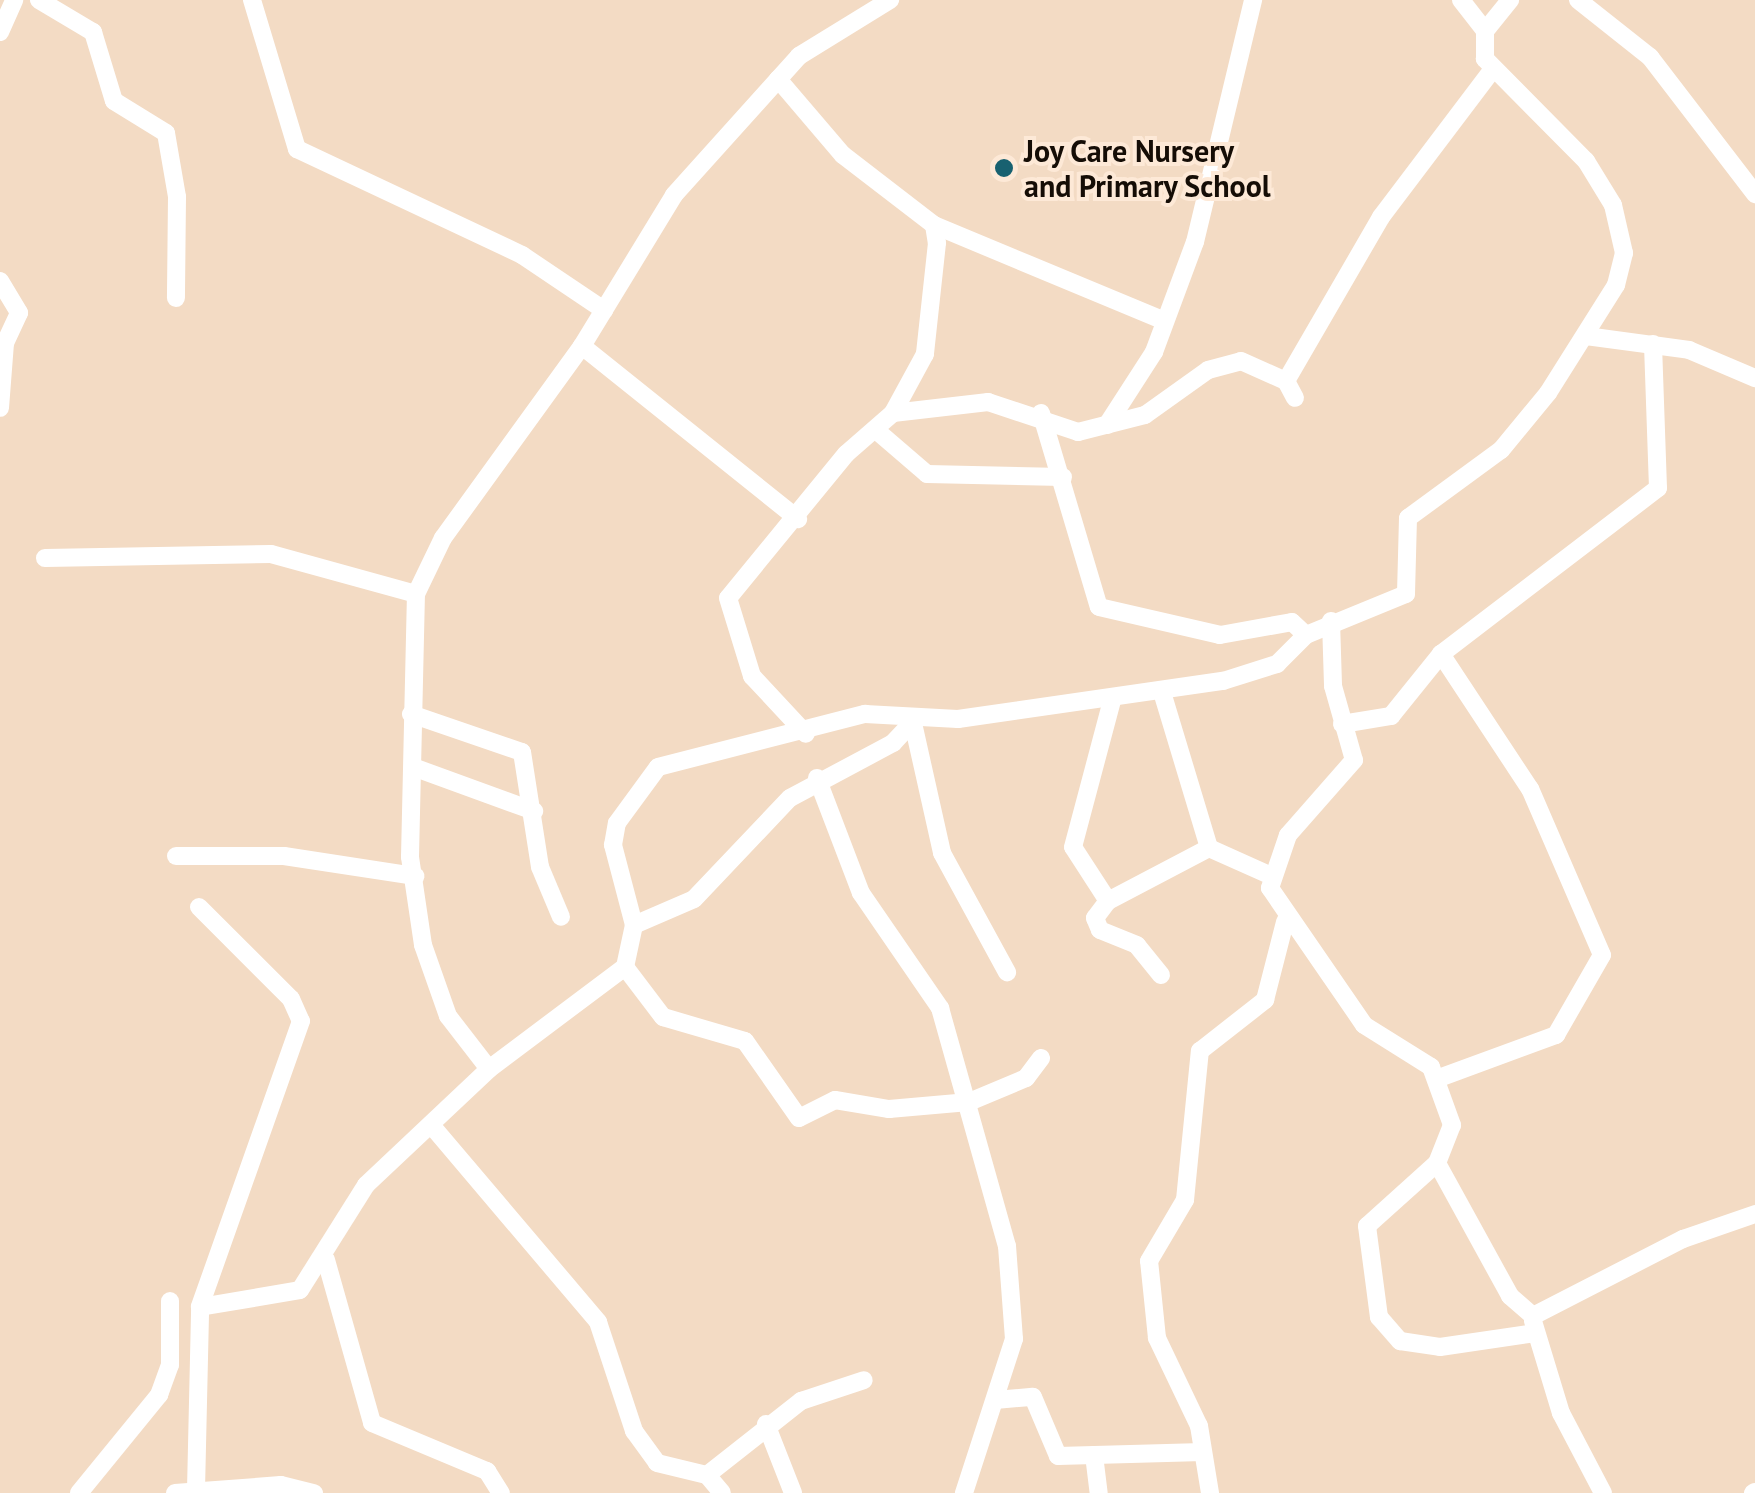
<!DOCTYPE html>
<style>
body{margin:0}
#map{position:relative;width:1755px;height:1493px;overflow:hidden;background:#f3dbc4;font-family:"PT Sans",sans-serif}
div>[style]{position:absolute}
.minor>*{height:18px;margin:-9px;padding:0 9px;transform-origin:9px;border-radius:9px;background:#fff}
.dots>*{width:28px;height:28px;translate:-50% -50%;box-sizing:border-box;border:5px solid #fde9d7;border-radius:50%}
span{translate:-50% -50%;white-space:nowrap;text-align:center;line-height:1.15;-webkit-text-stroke:8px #fde9d7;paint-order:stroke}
.poi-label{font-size:30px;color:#150d06;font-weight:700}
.left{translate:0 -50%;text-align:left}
</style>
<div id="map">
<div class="minor">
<i style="left:39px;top:0;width:63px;rotate:30.7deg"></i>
<i style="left:93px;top:32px;width:72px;rotate:73.1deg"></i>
<i style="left:114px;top:101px;width:61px;rotate:31.6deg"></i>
<i style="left:166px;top:133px;width:65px;rotate:80.2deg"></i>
<i style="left:177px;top:197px;width:101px;rotate:90.6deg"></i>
<i style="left:252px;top:0;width:156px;rotate:73.2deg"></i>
<i style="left:297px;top:149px;width:249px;rotate:25.2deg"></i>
<i style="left:522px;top:255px;width:99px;rotate:33.9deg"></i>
<i style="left:1461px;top:0;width:39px;rotate:52deg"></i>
<i style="left:1578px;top:0;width:92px;rotate:38.4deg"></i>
<i style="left:1650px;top:57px;width:173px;rotate:52.5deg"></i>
<i style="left:0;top:32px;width:35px;rotate:-66deg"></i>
<i style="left:778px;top:79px;width:100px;rotate:49.5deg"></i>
<i style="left:843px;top:155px;width:115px;rotate:37.6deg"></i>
<i style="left:934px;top:225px;width:18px;rotate:81deg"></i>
<i style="left:937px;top:243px;width:112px;rotate:96.2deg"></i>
<i style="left:925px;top:354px;width:67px;rotate:118.5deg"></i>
<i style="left:893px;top:413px;width:62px;rotate:138.9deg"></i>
<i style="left:846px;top:454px;width:186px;rotate:129.3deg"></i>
<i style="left:728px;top:598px;width:82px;rotate:72.9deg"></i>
<i style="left:752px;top:676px;width:79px;rotate:47deg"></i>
<i style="left:934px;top:225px;width:247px;rotate:22.6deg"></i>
<i style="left:0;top:281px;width:37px;rotate:59deg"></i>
<i style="left:19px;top:313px;width:33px;rotate:115deg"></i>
<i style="left:5px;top:343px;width:65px;rotate:94.4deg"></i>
<i style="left:1586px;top:336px;width:104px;rotate:7.7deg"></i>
<i style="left:1689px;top:350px;width:72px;rotate:23deg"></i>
<i style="left:582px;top:346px;width:277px;rotate:38.7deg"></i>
<i style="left:1286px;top:381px;width:190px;rotate:-59.9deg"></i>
<i style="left:1381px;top:217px;width:184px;rotate:-52.9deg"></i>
<i style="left:893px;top:413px;width:96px;rotate:-6.6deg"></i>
<i style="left:988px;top:402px;width:95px;rotate:18.4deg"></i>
<i style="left:1078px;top:432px;width:69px;rotate:-14.2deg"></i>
<i style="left:1145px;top:415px;width:77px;rotate:-35.5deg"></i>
<i style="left:1208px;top:370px;width:34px;rotate:-15deg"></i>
<i style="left:1241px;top:361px;width:49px;rotate:24deg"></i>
<i style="left:1286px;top:381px;width:19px;rotate:62deg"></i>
<i style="left:1041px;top:413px;width:202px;rotate:73.4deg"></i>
<i style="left:1099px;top:607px;width:124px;rotate:13deg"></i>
<i style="left:1220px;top:635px;width:73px;rotate:-10.2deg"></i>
<i style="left:1292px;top:622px;width:19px;rotate:43deg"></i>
<i style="left:1107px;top:425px;width:87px;rotate:-57.2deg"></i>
<i style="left:1154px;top:352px;width:117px;rotate:-69.6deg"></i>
<i style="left:1195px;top:242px;width:249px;rotate:-76.5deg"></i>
<i style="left:877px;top:431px;width:66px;rotate:40.7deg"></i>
<i style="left:927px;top:474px;width:136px;rotate:1.3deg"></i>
<i style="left:45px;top:558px;width:226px;rotate:-1deg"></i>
<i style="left:271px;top:554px;width:150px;rotate:15.4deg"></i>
<i style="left:1331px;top:621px;width:65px;rotate:88.2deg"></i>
<i style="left:1333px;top:686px;width:77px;rotate:74.2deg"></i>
<i style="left:1354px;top:760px;width:100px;rotate:131.3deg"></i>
<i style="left:1288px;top:835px;width:56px;rotate:108.8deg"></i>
<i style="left:1270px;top:888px;width:166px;rotate:55.5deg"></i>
<i style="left:1364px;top:1025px;width:79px;rotate:32.1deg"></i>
<i style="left:1431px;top:1067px;width:62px;rotate:70.1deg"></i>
<i style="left:1452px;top:1125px;width:41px;rotate:111.5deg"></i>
<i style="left:1437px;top:1163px;width:94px;rotate:138deg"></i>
<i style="left:1367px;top:1226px;width:92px;rotate:82.5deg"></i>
<i style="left:1379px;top:1317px;width:32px;rotate:49deg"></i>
<i style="left:1400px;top:1341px;width:40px;rotate:8.5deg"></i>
<i style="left:1440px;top:1347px;width:96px;rotate:-8.4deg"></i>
<i style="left:1162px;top:692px;width:163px;rotate:73.2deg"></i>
<i style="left:1209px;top:848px;width:64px;rotate:24.1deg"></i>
<i style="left:411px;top:714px;width:117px;rotate:18.9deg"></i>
<i style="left:522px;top:752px;width:116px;rotate:81.1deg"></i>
<i style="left:540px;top:867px;width:54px;rotate:67.2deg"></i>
<i style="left:913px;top:723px;width:133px;rotate:77.4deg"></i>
<i style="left:942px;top:853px;width:136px;rotate:61.4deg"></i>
<i style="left:1342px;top:724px;width:50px;rotate:-9.3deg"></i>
<i style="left:1391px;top:716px;width:80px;rotate:-51.1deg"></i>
<i style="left:1441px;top:654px;width:273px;rotate:-37.4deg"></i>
<i style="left:1658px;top:488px;width:144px;rotate:-92deg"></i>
<i style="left:413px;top:767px;width:129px;rotate:20deg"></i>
<i style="left:817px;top:778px;width:123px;rotate:69.1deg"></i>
<i style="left:861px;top:893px;width:140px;rotate:55.5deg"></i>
<i style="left:940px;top:1008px;width:247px;rotate:74.3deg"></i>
<i style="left:1007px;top:1246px;width:93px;rotate:85.7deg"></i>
<i style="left:1014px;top:1339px;width:162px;rotate:108deg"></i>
<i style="left:176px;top:856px;width:108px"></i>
<i style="left:284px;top:856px;width:133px;rotate:8.7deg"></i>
<i style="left:1108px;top:901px;width:64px;rotate:-122.9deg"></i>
<i style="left:1073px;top:847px;width:152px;rotate:-75.1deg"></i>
<i style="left:199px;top:907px;width:130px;rotate:45deg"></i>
<i style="left:291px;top:999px;width:24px;rotate:66deg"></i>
<i style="left:301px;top:1021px;width:303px;rotate:109.5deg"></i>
<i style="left:634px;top:925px;width:65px;rotate:-23.4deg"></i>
<i style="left:694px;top:899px;width:139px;rotate:-46.5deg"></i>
<i style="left:790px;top:798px;width:117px;rotate:-28.1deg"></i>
<i style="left:893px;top:743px;width:35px;rotate:-47deg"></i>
<i style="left:625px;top:967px;width:63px;rotate:52.8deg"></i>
<i style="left:663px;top:1017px;width:85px;rotate:16.3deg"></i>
<i style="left:745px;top:1041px;width:94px;rotate:55deg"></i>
<i style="left:799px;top:1118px;width:40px;rotate:-26.6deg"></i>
<i style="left:835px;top:1100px;width:55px;rotate:9.5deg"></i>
<i style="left:889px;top:1109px;width:80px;rotate:-5deg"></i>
<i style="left:969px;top:1102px;width:62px;rotate:-22.8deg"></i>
<i style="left:1026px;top:1078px;width:25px;rotate:-53deg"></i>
<i style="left:1161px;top:975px;width:38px;rotate:-129deg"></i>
<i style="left:1137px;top:945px;width:40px;rotate:-158deg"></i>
<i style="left:1100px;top:930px;width:13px;rotate:-113deg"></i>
<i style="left:1095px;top:918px;width:21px;rotate:-53deg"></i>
<i style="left:1108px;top:901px;width:114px;rotate:-27.7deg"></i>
<i style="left:489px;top:1069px;width:67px;rotate:-127.7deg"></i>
<i style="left:448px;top:1016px;width:75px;rotate:-109.4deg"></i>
<i style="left:423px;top:945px;width:89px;rotate:-98.4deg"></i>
<i style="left:410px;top:857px;width:263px;rotate:-88.7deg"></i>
<i style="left:416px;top:594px;width:62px;rotate:-64.3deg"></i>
<i style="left:443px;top:538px;width:237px;rotate:-54.1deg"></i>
<i style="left:582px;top:346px;width:177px;rotate:-58.6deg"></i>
<i style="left:674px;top:195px;width:187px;rotate:-48deg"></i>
<i style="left:799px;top:56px;width:107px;rotate:-31.6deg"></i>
<i style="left:1439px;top:1078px;width:125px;rotate:-20.2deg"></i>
<i style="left:1556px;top:1035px;width:92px;rotate:-60.1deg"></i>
<i style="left:1602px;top:955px;width:181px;rotate:-113.4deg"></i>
<i style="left:1530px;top:789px;width:162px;rotate:-123.4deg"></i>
<i style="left:432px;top:1126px;width:257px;rotate:49.7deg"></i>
<i style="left:598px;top:1322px;width:115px;rotate:71.7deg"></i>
<i style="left:634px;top:1431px;width:39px;rotate:54deg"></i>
<i style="left:657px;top:1463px;width:51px;rotate:13.5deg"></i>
<i style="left:707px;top:1475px;width:120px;rotate:-38.2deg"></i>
<i style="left:801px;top:1401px;width:66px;rotate:-18.4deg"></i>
<i style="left:1437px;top:1163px;width:152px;rotate:61.2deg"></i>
<i style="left:1510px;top:1296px;width:30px;rotate:41deg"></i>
<i style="left:1533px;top:1316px;width:169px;rotate:-27.2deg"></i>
<i style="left:1683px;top:1239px;width:76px;rotate:-19.1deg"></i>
<i style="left:326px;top:1260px;width:169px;rotate:74.2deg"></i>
<i style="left:372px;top:1423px;width:125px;rotate:22.7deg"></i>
<i style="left:487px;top:1471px;width:26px;rotate:58deg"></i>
<i style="left:1533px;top:1321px;width:96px;rotate:73.1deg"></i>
<i style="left:1561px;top:1413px;width:90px;rotate:62.3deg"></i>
<i style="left:995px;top:1400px;width:38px;rotate:-5deg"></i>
<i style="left:1033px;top:1397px;width:64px;rotate:67deg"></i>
<i style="left:1058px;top:1456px;width:145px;rotate:-1.6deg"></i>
<i style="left:766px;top:1424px;width:74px;rotate:68.6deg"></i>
<i style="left:1094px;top:1455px;width:38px;rotate:83deg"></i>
<i style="left:707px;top:1475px;width:23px;rotate:50deg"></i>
<i style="left:196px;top:1490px;width:183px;rotate:-88.7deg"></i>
<i style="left:200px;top:1307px;width:101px;rotate:-9.6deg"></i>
<i style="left:300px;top:1290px;width:124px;rotate:-57.8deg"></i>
<i style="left:366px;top:1185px;width:169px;rotate:-43.3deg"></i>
<i style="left:489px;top:1069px;width:170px;rotate:-36.9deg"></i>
<i style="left:625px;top:967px;width:43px;rotate:-77.9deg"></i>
<i style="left:634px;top:925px;width:83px;rotate:-104.7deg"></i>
<i style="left:613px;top:845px;width:22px;rotate:-80deg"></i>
<i style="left:617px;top:823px;width:69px;rotate:-53.8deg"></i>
<i style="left:658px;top:767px;width:214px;rotate:-14.4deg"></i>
<i style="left:865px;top:714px;width:93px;rotate:3.1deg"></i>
<i style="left:958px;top:719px;width:268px;rotate:-8.2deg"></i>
<i style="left:1223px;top:681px;width:57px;rotate:-17.5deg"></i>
<i style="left:1277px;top:664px;width:41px;rotate:-45deg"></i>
<i style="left:1306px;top:635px;width:108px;rotate:-22.3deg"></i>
<i style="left:1406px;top:594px;width:76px;rotate:-88.5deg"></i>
<i style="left:1408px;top:518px;width:115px;rotate:-36.2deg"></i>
<i style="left:1501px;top:450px;width:74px;rotate:-50.5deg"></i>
<i style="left:1548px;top:393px;width:128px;rotate:-57.8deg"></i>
<i style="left:1616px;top:285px;width:33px;rotate:-76deg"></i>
<i style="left:1624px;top:253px;width:49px;rotate:-102.9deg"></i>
<i style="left:1613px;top:205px;width:52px;rotate:-121.5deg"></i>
<i style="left:1586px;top:161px;width:144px;rotate:-134.7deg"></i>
<i style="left:1485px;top:59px;width:28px;rotate:-90deg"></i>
<i style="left:1485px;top:31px;width:40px;rotate:-51deg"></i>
<i style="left:79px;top:1493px;width:127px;rotate:-50.8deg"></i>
<i style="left:159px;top:1395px;width:32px;rotate:-70deg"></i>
<i style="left:170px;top:1365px;width:64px;rotate:-90deg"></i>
<i style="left:175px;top:1493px;width:106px;rotate:-4.3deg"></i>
<i style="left:281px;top:1485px;width:34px;rotate:14deg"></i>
<i style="left:1210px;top:1493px;width:68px;rotate:-99.3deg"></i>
<i style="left:1199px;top:1426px;width:98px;rotate:-115.5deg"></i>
<i style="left:1157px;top:1338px;width:77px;rotate:-95.9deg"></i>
<i style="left:1149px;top:1261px;width:71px;rotate:-59.5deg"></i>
<i style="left:1185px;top:1200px;width:150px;rotate:-84.3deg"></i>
<i style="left:1200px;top:1051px;width:83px;rotate:-38.1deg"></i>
<i style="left:1265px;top:1000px;width:81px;rotate:-75.6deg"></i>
<i style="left:1753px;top:1493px;width:2px;rotate:-27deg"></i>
</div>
<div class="dots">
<i style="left:1004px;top:168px;background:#186170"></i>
</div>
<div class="poi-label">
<span class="left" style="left:1024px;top:168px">Joy Care Nursery<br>and Primary School</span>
</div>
</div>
